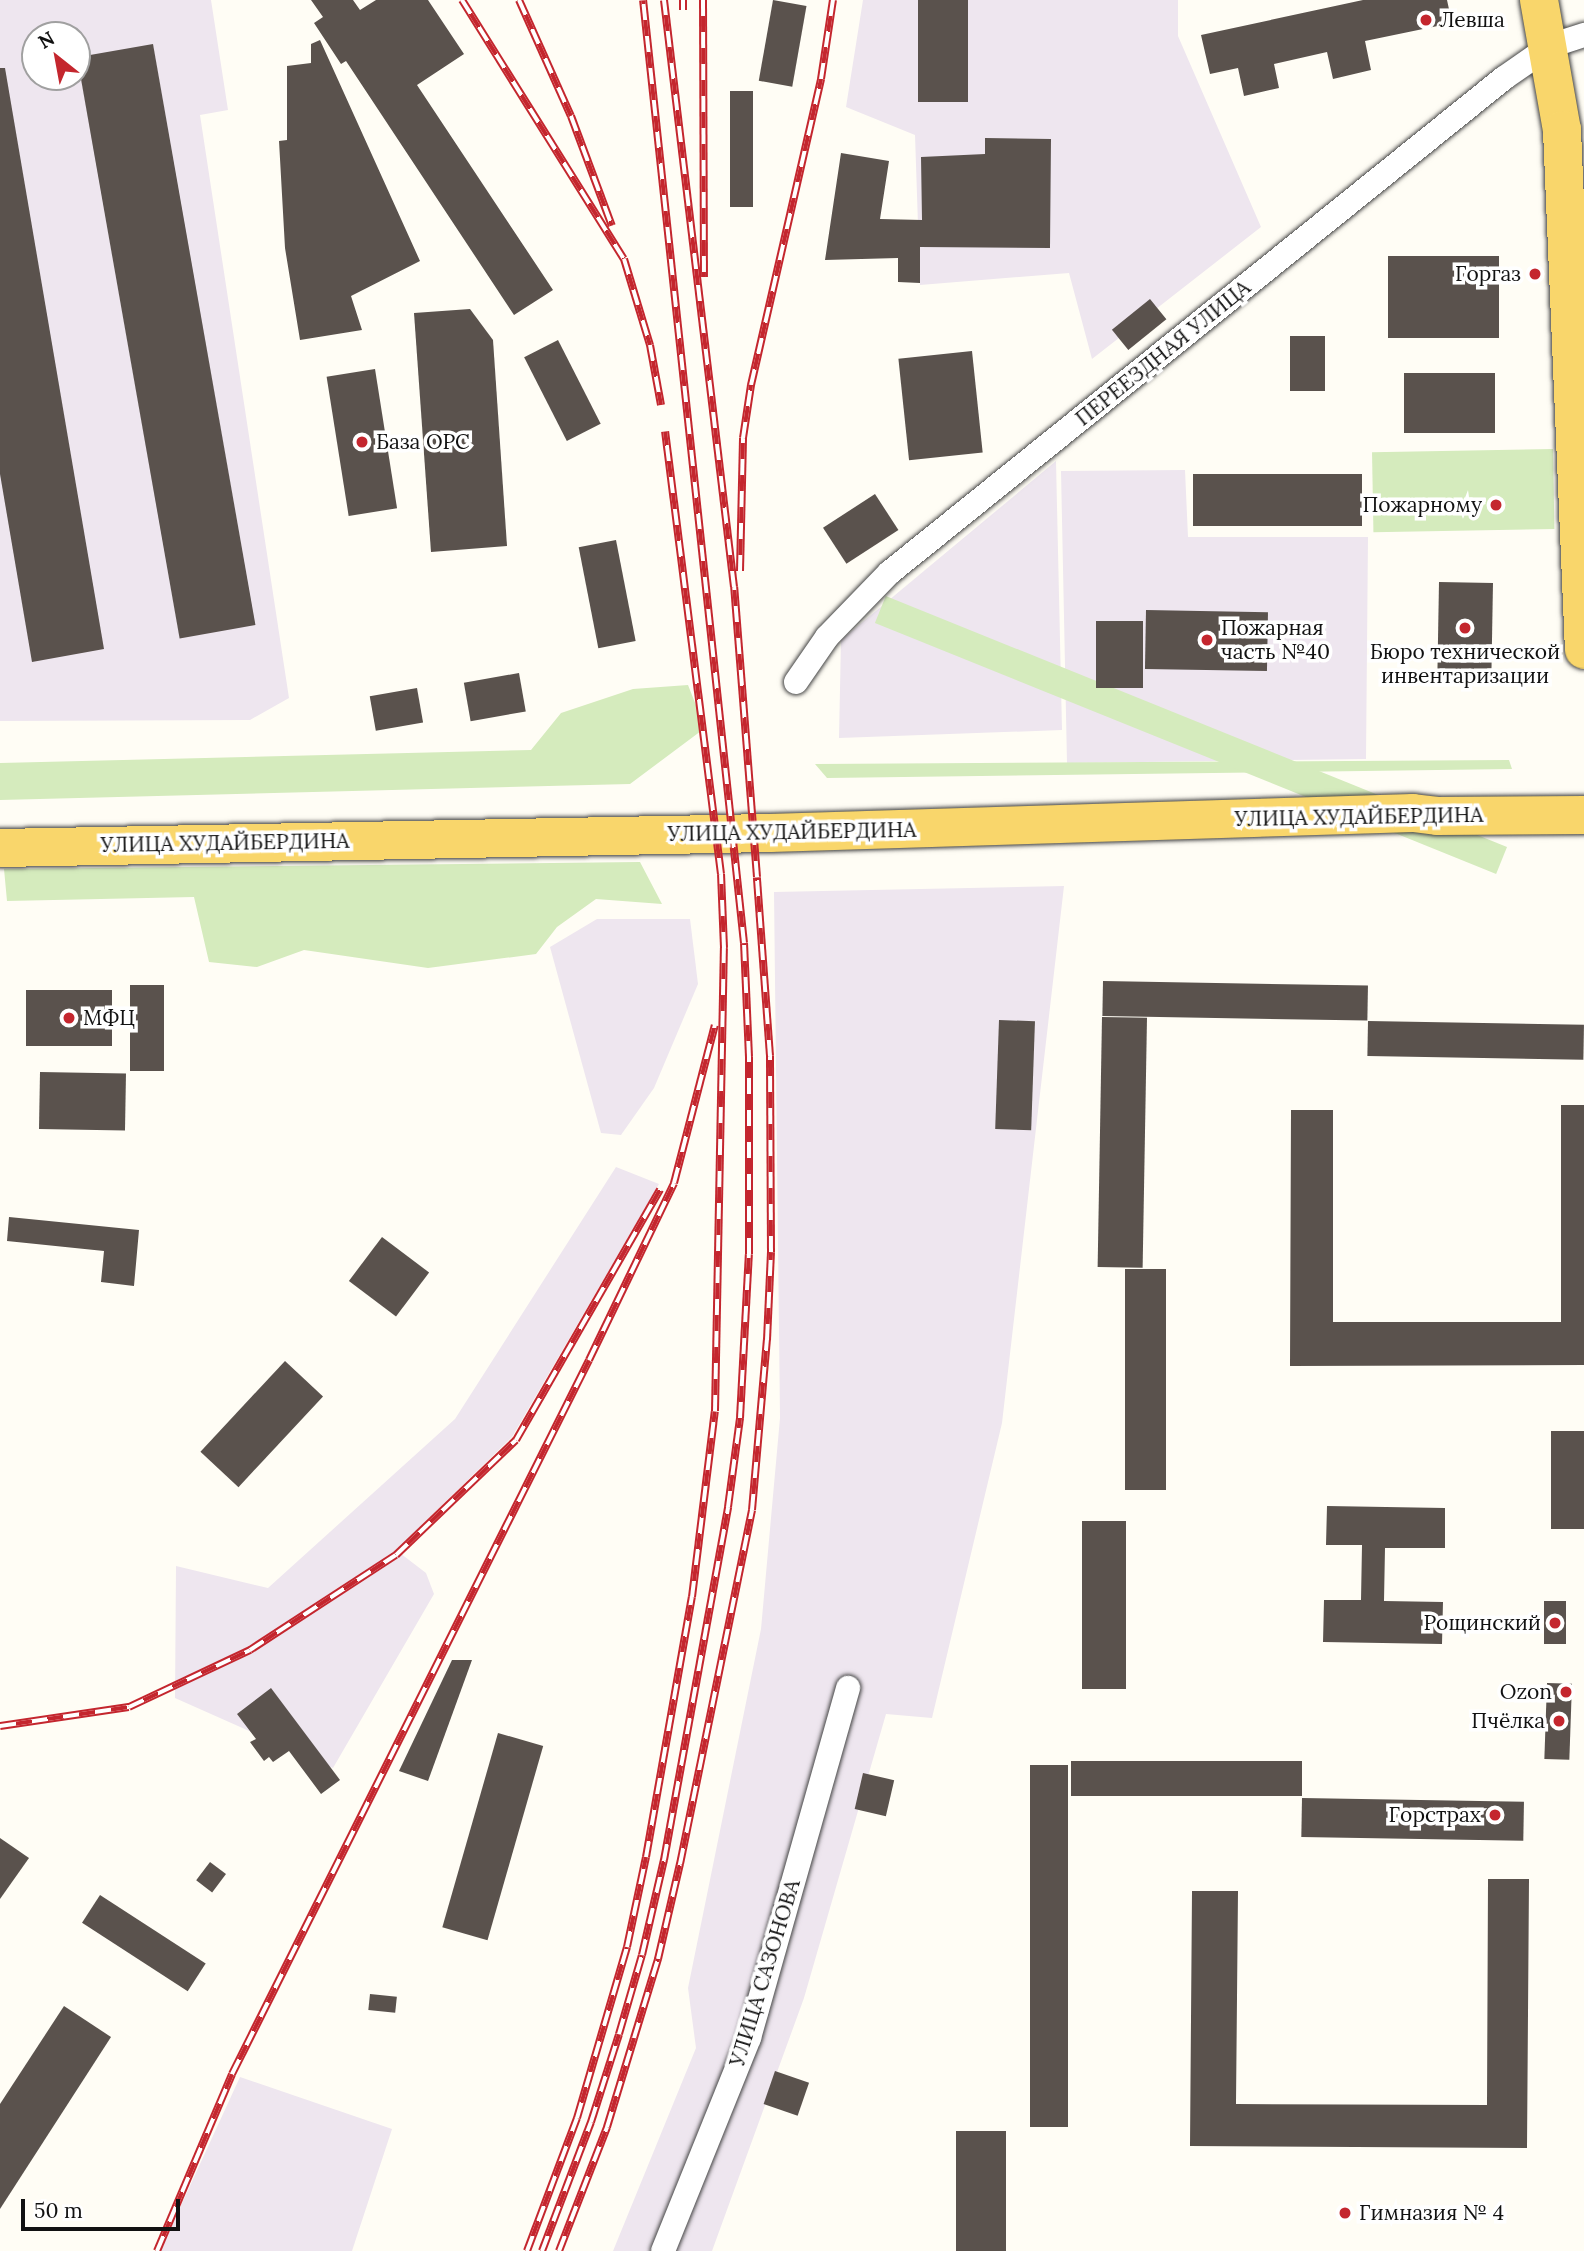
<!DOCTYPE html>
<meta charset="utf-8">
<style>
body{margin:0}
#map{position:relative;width:1584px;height:2251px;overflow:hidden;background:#fffdf5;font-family:Lora,serif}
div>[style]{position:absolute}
.industrial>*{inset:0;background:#eee6ef}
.green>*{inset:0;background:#d5ebbd;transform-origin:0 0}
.building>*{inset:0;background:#5a524d;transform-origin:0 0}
.roads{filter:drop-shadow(0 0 2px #444) drop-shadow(0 0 2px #444)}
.minor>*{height:24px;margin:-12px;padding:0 12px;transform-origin:12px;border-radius:12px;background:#fff}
.primary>*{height:38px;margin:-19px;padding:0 19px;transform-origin:19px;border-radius:19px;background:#f9d66b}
.rail>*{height:8px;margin-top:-4px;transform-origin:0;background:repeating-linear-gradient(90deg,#fff 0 16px,#c4262e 0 32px);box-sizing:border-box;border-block:2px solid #c4262e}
.dots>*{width:19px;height:19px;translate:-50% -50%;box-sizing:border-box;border:4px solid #fff;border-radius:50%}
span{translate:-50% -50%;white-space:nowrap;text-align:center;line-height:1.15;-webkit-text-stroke:7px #fff;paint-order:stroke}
.poi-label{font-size:21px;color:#111}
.left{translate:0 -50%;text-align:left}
.right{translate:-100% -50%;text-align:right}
.street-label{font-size:21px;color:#111}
.north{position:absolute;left:21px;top:21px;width:70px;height:70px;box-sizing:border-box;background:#fff;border:2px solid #a0a0a0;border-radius:50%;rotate:329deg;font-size:19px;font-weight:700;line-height:28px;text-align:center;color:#111}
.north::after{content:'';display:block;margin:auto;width:24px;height:32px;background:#c4262e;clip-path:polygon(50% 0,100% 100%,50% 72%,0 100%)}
.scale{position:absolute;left:21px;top:2199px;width:159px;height:32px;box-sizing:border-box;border:4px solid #111;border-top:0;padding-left:9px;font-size:21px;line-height:24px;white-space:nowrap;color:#111;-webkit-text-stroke:5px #fff;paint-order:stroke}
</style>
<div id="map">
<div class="industrial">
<i style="clip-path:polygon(evenodd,0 0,211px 0,228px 110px,200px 115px,289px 698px,250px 720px,0 721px,0 0,35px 35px,77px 35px,77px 77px,35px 77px,35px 35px)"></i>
<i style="clip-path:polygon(863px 0,1178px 0,1178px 36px,1261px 227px,1092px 359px,1069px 273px,920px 285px,915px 135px,846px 107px)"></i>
<i style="clip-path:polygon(1056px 461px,1062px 730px,839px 738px,841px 640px)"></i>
<i style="clip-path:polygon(1185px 470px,1188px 537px,1368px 537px,1366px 759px,1067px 763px,1061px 471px)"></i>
<i style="clip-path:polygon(1064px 886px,1002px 1423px,932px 1718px,886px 1714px,804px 1998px,712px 2251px,613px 2251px,696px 2048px,688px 1988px,761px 1629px,780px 1418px,774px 892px)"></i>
<i style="clip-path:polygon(597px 919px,690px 919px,698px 984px,654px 1088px,621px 1135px,601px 1133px,550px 947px)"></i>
<i style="clip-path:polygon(616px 1167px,659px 1184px,512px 1437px,396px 1550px,426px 1573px,434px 1594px,333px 1768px,175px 1698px,176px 1566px,268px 1588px,455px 1419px)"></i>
<i style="clip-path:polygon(240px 2077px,392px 2129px,352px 2251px,160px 2251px)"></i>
</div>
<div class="green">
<i style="left:1553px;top:449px;width:80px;height:181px;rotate:89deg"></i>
<i style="clip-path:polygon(688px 685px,705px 728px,630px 784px,0 800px,0 763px,531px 750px,561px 713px,633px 689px)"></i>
<i style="clip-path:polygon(1509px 760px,1512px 769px,827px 778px,815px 764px)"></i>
<i style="left:1507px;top:847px;width:29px;height:670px;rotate:112deg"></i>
<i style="clip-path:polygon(640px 862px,662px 904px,596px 899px,557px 927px,536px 954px,428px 968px,304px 950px,257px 967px,209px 962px,194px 897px,7px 901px,4px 869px)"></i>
</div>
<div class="building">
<i style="clip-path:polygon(311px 0,353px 0,360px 10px,376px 0,428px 0,464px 54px,417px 85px,553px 290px,514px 315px,346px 61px,341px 64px,314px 23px,323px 17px)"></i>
<i style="left:773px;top:0;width:34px;height:82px;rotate:10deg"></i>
<i style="left:918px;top:0;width:50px;height:102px"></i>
<i style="clip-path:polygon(1363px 0,1447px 0,1452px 23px,1365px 41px,1371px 70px,1333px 79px,1327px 52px,1274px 64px,1279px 88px,1244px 96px,1238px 68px,1210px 74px,1201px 35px)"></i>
<i style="clip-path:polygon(320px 40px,420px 261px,351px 296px,362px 330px,300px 340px,285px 248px,279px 141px,287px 140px,287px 66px,311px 63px,311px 44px)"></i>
<i style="left:153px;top:44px;width:590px;height:77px;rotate:80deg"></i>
<i style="clip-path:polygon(0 68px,5px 68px,104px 649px,32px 662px,0 474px)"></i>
<i style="left:730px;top:91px;width:23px;height:116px"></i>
<i style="clip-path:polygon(985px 138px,1051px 139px,1050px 248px,920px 247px,920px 283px,898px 282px,898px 258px,825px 260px,841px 153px,889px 161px,880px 219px,922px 220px,921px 157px,985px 154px)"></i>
<i style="left:1499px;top:256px;width:82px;height:111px;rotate:90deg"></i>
<i style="left:1150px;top:299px;width:26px;height:49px;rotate:51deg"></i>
<i style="clip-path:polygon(470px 309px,493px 340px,507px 546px,431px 552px,414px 313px)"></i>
<i style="left:1290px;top:336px;width:35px;height:55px"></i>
<i style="left:558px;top:340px;width:94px;height:38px;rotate:63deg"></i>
<i style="left:972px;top:351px;width:102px;height:74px;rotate:84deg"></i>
<i style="left:375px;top:369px;width:141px;height:49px;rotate:81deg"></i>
<i style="left:1495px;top:373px;width:60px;height:91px;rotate:90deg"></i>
<i style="left:1193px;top:474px;width:169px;height:52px"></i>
<i style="left:875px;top:494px;width:43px;height:62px;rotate:57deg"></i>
<i style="left:616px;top:540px;width:103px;height:38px;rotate:79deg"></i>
<i style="left:1439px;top:582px;width:54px;height:90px;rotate:1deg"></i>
<i style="left:1146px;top:610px;width:122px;height:59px;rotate:1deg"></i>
<i style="left:1096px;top:621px;width:47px;height:67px"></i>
<i style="left:519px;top:673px;width:39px;height:56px;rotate:80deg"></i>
<i style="left:417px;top:688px;width:35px;height:48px;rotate:80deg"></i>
<i style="left:1103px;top:981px;width:265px;height:35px;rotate:1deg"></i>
<i style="left:130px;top:985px;width:34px;height:86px"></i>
<i style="left:26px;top:990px;width:86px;height:56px"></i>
<i style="left:1102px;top:1017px;width:45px;height:250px;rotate:1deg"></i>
<i style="left:999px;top:1020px;width:36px;height:109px;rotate:2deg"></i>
<i style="left:1368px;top:1021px;width:216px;height:35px;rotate:1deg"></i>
<i style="left:40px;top:1072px;width:86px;height:57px;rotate:1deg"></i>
<i style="clip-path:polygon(1561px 1105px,1584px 1105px,1584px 1365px,1290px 1366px,1291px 1110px,1333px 1110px,1333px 1322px,1561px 1322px)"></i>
<i style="clip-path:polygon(9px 1217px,139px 1230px,134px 1286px,101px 1282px,104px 1251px,7px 1241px)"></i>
<i style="left:382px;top:1237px;width:59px;height:55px;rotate:37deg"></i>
<i style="left:1125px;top:1269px;width:41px;height:221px"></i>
<i style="left:285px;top:1361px;width:52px;height:124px;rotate:43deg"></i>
<i style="left:1584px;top:1431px;width:98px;height:33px;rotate:90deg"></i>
<i style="clip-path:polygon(1327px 1506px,1445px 1508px,1445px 1548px,1385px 1548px,1384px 1601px,1443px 1602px,1442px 1644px,1323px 1642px,1324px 1600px,1361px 1600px,1362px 1545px,1326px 1545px)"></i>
<i style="left:1082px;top:1521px;width:44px;height:168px"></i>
<i style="left:1544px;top:1601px;width:22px;height:43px"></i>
<i style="clip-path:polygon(452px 1660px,472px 1660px,428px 1781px,399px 1771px)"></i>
<i style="left:1547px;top:1683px;width:25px;height:76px;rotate:2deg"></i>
<i style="clip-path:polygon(271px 1688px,340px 1780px,321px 1794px,289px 1751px,273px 1762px,269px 1757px,264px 1761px,250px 1742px,256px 1739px,237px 1714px)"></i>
<i style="left:498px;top:1733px;width:47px;height:202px;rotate:16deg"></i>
<i style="left:1071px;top:1761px;width:231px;height:35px"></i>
<i style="left:1030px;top:1765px;width:38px;height:362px"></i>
<i style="left:863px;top:1773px;width:32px;height:37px;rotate:13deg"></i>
<i style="left:1302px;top:1798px;width:222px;height:39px;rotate:1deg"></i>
<i style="clip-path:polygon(0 1838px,29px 1858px,0 1899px)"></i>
<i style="left:210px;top:1862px;width:20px;height:23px;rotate:37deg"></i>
<i style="clip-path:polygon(1488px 1879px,1529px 1879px,1527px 2148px,1190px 2146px,1192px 1891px,1238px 1891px,1236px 2104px,1487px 2105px)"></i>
<i style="left:100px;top:1895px;width:126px;height:33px;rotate:33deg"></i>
<i style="left:370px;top:1994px;width:27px;height:16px;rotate:6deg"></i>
<i style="clip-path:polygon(64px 2006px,111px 2037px,0 2209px,0 2104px)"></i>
<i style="left:775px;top:2071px;width:36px;height:35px;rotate:19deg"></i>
<i style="left:956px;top:2131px;width:50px;height:120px"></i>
</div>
<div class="roads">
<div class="minor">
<i style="left:796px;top:682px;width:55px;rotate:-55.4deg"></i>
<i style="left:827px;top:637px;width:89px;rotate:-45.9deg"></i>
<i style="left:889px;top:573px;width:789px;rotate:-38.83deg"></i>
<i style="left:1504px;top:78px;width:56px;rotate:-34.8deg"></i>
<i style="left:1550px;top:46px;width:36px;rotate:-18deg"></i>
<i style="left:663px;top:2251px;width:230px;rotate:-68deg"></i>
<i style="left:749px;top:2038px;width:364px;rotate:-74.2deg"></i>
</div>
<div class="primary">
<i style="left:1539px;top:0;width:132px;rotate:80deg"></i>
<i style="left:1562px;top:130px;width:520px;rotate:87.58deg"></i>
<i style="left:0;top:848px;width:770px;rotate:-1.12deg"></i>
<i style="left:770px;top:833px;width:643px;rotate:-1.78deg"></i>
<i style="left:1413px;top:813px;width:24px;rotate:7deg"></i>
<i style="left:1437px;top:816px;width:147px;rotate:-0.4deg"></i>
</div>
</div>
<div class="rail">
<i style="left:462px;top:0;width:305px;rotate:58deg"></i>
<i style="left:624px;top:259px;width:90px;rotate:73.2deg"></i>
<i style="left:650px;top:345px;width:61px;rotate:79.6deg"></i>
<i style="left:519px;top:0;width:127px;rotate:65.9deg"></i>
<i style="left:571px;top:116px;width:117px;rotate:69.6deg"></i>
<i style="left:703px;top:0;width:277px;rotate:89.8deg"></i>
<i style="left:683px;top:10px;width:10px;rotate:-90deg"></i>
<i style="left:740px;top:571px;width:133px;rotate:-88.7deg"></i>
<i style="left:743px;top:438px;width:54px;rotate:-81.4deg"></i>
<i style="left:751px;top:385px;width:314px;rotate:-77.1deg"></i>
<i style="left:821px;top:79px;width:80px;rotate:-81.4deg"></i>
<i style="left:0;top:1726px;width:130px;rotate:-8.4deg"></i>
<i style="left:129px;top:1707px;width:134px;rotate:-25.2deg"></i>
<i style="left:250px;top:1650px;width:174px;rotate:-33.1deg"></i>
<i style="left:396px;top:1555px;width:166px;rotate:-43.8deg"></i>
<i style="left:516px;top:1440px;width:289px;rotate:-60.1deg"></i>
<i style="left:157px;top:2251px;width:192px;rotate:-67deg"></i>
<i style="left:232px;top:2074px;width:798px;rotate:-63.43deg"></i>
<i style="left:589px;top:1360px;width:196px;rotate:-64.3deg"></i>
<i style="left:674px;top:1183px;width:163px;rotate:-75.5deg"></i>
<i style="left:527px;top:2251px;width:142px;rotate:-69.4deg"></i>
<i style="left:577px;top:2118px;width:178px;rotate:-73.7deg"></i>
<i style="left:627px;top:1947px;width:92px;rotate:-78.1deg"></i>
<i style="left:646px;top:1857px;width:264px;rotate:-80deg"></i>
<i style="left:692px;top:1597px;width:187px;rotate:-83deg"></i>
<i style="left:715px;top:1411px;width:463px;rotate:-88.9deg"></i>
<i style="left:724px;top:948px;width:74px;rotate:-92.3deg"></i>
<i style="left:721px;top:874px;width:446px;rotate:-97.2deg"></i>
<i style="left:542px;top:2251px;width:138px;rotate:-69.2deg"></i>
<i style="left:591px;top:2122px;width:92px;rotate:-72.3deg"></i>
<i style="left:619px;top:2034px;width:82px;rotate:-73.8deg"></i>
<i style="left:642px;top:1955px;width:98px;rotate:-77deg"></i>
<i style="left:664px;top:1860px;width:359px;rotate:-79.7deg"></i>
<i style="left:728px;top:1507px;width:90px;rotate:-82.3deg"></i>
<i style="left:740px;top:1418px;width:164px;rotate:-86.9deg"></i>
<i style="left:749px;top:1254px;width:197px;rotate:-90deg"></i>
<i style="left:749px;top:1057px;width:114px;rotate:-92.5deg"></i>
<i style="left:744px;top:943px;width:948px;rotate:-96.11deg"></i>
<i style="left:559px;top:2251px;width:133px;rotate:-68.8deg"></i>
<i style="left:607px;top:2127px;width:93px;rotate:-73.1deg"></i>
<i style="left:634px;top:2038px;width:83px;rotate:-73.1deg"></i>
<i style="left:658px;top:1959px;width:98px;rotate:-77deg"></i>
<i style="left:680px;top:1864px;width:361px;rotate:-78.5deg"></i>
<i style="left:752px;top:1510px;width:171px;rotate:-85deg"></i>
<i style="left:767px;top:1340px;width:88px;rotate:-87.4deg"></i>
<i style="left:771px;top:1252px;width:196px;rotate:-90.3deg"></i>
<i style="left:770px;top:1056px;width:179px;rotate:-94.2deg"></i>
<i style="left:757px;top:877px;width:291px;rotate:-94.5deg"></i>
<i style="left:734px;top:587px;width:591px;rotate:-96.8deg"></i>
</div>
<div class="dots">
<i style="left:1426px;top:20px;background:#c4262e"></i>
<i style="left:1535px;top:274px;background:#c4262e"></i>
<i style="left:362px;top:442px;background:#c4262e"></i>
<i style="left:1496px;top:505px;background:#c4262e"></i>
<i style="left:1465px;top:628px;background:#c4262e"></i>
<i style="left:1207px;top:640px;background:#c4262e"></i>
<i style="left:69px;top:1018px;background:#c4262e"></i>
<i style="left:1555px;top:1623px;background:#c4262e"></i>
<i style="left:1566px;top:1692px;background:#c4262e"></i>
<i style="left:1559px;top:1721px;background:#c4262e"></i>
<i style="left:1495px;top:1815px;background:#c4262e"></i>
<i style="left:1345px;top:2213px;background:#c4262e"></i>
</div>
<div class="poi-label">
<span class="left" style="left:1440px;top:20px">Левша</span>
<span class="right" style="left:1521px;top:274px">Горгаз</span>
<span class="left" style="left:376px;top:442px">База ОРС</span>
<span class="right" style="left:1482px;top:505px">Пожарному</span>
<span class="left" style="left:1221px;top:640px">Пожарная<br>часть №40</span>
<span style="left:1465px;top:664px">Бюро технической<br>инвентаризации</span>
<span class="left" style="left:83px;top:1018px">МФЦ</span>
<span class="right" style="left:1541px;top:1623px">Рощинский</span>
<span class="right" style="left:1552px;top:1692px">Ozon</span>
<span class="right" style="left:1545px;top:1721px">Пчёлка</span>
<span class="right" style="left:1481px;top:1815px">Горстрах</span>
<span class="left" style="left:1359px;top:2213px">Гимназия № 4</span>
</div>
<div class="street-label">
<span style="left:1163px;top:353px;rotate:-39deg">ПЕРЕЕЗДНАЯ УЛИЦА</span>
<span style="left:1359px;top:817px;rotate:-1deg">УЛИЦА ХУДАЙБЕРДИНА</span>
<span style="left:792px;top:832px;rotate:-1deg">УЛИЦА ХУДАЙБЕРДИНА</span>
<span style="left:225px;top:843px;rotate:-1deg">УЛИЦА ХУДАЙБЕРДИНА</span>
<span style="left:765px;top:1973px;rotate:-73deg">УЛИЦА САЗОНОВА</span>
</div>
<div class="north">N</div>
<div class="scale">50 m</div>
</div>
